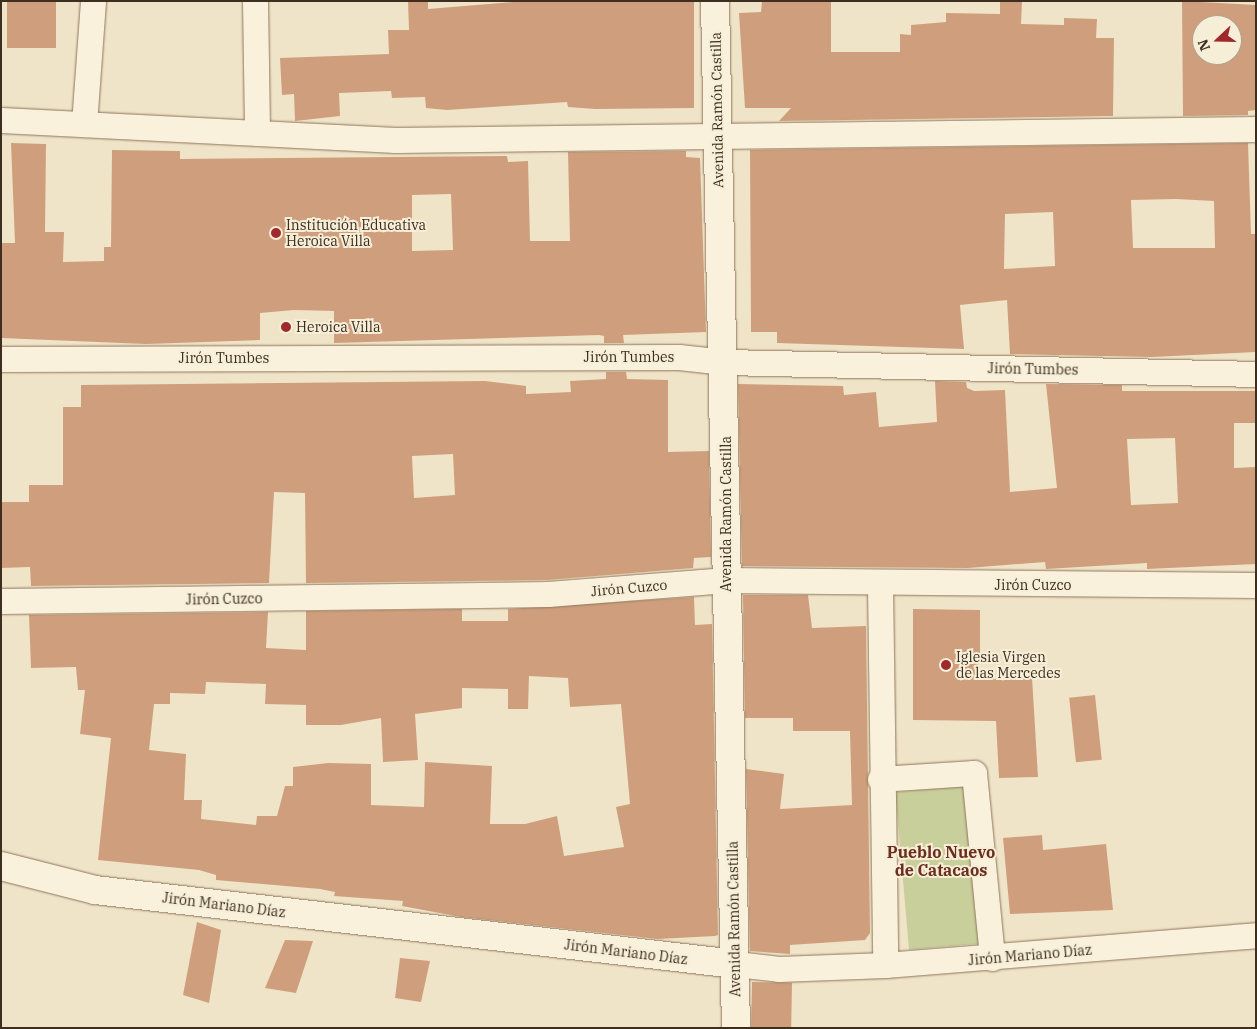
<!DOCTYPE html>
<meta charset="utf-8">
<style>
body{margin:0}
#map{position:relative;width:1257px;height:1029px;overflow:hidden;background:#f0e4c8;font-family:"IBM Plex Serif",serif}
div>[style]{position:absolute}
.green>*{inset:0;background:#c9cf9b;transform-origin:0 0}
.building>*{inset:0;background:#cf9f7d;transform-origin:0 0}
.roads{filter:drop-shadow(0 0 1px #8d765c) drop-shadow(0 0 1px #8d765c)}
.street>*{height:25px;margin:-12.5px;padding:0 12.5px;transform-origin:12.5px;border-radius:12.5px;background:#faf1dc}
.secondary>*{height:28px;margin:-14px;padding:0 14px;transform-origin:14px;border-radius:14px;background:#faf1dc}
.dots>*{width:14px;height:14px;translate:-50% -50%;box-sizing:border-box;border:2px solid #f7eed8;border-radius:50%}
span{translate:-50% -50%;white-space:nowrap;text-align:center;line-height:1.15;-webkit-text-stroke:4px #f7eed8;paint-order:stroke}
.street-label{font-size:14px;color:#3d2e20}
.poi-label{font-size:14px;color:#3d2e20}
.left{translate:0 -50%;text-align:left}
.quarter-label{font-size:16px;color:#6b2e1e;font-weight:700}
.frame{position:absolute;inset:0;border:2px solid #3d2e20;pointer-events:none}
.north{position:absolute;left:1192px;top:15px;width:50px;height:50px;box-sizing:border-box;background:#f7eed8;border:1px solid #ada18e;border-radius:50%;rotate:249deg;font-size:14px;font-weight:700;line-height:20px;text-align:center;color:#3d2e20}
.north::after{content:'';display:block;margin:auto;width:18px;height:22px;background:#9e2a2b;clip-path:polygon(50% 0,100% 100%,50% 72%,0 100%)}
</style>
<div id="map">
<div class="green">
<i style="left:967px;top:786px;width:158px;height:72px;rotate:85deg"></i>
</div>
<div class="building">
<i style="left:7px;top:1px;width:49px;height:47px"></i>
<i style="clip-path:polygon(408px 1px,428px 1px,428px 9px,525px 1px,694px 1px,694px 108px,595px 109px,568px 107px,567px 102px,447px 110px,426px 108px,425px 97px,392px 98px,391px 91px,339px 93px,340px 116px,295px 121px,294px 94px,282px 95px,280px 58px,389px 54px,388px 30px,409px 30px)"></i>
<i style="clip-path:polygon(762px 1px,831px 1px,831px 52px,900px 52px,900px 34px,911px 35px,911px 25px,946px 22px,946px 13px,1000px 14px,1000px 1px,1022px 1px,1021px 24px,1064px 25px,1064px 18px,1097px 19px,1096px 38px,1114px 38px,1113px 116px,779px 121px,791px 108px,745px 108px,739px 13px,761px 12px)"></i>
<i style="clip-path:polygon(evenodd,1182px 1px,1256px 5px,1256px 110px,1248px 111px,1248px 115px,1183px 116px,1182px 1px,1202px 25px,1232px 25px,1232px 55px,1202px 55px,1202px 25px)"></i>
<i style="clip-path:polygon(evenodd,11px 143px,46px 144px,45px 232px,64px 232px,63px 262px,104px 261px,104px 247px,111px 247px,112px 150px,180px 151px,180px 159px,507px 156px,508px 162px,528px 161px,530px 241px,570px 241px,568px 152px,686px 151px,686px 157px,700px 158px,706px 332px,623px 335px,624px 343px,604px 343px,604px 336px,599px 335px,334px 343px,334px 311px,294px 310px,260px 313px,260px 340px,146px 344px,1px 338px,1px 243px,15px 243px,11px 143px,451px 194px,453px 250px,412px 251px,412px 195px,451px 194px)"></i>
<i style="clip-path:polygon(evenodd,1248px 143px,1251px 234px,1255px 234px,1256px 246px,1256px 352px,1152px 357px,1010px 354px,1007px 300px,960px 305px,964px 349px,777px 343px,777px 332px,751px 332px,750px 150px,1248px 143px,1176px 199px,1214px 201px,1215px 248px,1133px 248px,1131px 200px,1176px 199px,1248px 143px,1053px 212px,1055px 266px,1004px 269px,1005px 214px,1053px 212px)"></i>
<i style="clip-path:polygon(evenodd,606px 372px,626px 372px,627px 379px,668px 380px,668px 452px,709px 451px,711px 557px,694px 558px,693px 568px,547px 580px,306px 583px,305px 493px,274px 492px,269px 583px,31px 586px,30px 567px,1px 568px,1px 502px,29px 502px,29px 485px,63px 485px,63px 407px,81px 407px,81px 385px,485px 381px,526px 386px,526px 394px,571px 392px,570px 381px,606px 379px,606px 372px,453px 454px,455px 495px,414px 498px,412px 456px,453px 454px)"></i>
<i style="clip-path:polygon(evenodd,935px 381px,966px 382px,967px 388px,974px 391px,1005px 390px,1010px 492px,1057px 488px,1046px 384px,1122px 385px,1122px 391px,1256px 391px,1256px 423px,1234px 423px,1234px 468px,1256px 467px,1256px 564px,1147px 569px,1147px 563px,1046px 569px,1045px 562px,968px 568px,742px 566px,738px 384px,843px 386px,844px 395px,876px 392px,879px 427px,937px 422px,935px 381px,1175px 438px,1178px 503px,1131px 505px,1127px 439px,1175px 438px)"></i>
<i style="clip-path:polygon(743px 595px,808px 595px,812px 628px,866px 626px,870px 933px,865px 940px,790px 945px,790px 954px,750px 951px,746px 769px,784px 774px,780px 809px,852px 805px,850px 731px,793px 731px,793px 718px,745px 718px)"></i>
<i style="clip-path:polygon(evenodd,694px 597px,695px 625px,712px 624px,718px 935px,715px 936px,658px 939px,461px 917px,402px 906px,403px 901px,334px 896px,335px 892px,320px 889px,216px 880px,216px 875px,199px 870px,98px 860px,111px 738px,80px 734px,85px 690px,78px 690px,76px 667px,31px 668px,29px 615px,268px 612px,266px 648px,306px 650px,306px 611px,462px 609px,462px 621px,508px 621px,508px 609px,694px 597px,529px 676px,568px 678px,570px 707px,621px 704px,630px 804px,616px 807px,624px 847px,564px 856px,557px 816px,525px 824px,490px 824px,492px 766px,425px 762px,424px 807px,371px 805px,371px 764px,328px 763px,293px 767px,293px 786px,285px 786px,277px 816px,257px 816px,256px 825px,201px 819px,202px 800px,184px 800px,186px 754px,149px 750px,154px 704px,170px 704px,170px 693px,205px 694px,206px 682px,266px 684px,265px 704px,306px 705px,306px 725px,341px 725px,381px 718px,383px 762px,418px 760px,415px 714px,462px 708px,462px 688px,508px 689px,508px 709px,528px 709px,529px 676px)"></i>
<i style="clip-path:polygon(913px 609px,980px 610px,980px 680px,1032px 677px,1038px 777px,999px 778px,996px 721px,913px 720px)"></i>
<i style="left:1095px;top:695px;width:65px;height:26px;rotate:84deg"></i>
<i style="clip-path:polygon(1042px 835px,1043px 850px,1106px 844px,1113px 910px,1010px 914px,1003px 838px)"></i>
<i style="clip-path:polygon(197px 922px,221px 930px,209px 1003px,183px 995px)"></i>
<i style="clip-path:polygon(285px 940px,313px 941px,296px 993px,265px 988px)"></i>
<i style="clip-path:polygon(400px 958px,430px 961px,421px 1002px,395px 998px)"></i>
<i style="left:752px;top:982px;width:40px;height:46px;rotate:1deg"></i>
</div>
<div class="roads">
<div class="street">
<i style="left:255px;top:1px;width:132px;rotate:89.1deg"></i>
<i style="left:1px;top:120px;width:395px;rotate:2.9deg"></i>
<i style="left:395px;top:140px;width:861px;rotate:-0.73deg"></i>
<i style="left:84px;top:124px;width:123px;rotate:-85.8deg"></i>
<i style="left:1px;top:359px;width:678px;rotate:-0.17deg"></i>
<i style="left:679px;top:357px;width:46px;rotate:6.2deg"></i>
<i style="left:725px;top:362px;width:531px;rotate:1.29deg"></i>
<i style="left:880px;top:584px;width:381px;rotate:89.2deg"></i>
<i style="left:1px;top:601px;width:547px;rotate:-0.73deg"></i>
<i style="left:548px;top:594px;width:179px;rotate:-4.5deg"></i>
<i style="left:726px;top:580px;width:530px;rotate:0.54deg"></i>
<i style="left:880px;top:779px;width:94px;rotate:-3.7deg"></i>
<i style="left:974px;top:773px;width:186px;rotate:84.4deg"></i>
<i style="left:736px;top:964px;width:43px;rotate:6.6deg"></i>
<i style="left:779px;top:969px;width:106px;rotate:-2.2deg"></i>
<i style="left:885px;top:965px;width:372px;rotate:-4.6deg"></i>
</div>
<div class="secondary">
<i style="left:715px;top:1px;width:1027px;rotate:88.83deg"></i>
<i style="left:1px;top:866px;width:97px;rotate:14.3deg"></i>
<i style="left:95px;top:890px;width:645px;rotate:6.59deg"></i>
</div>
</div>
<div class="dots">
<i style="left:276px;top:233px;background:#9e2a2b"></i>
<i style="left:286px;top:327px;background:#9e2a2b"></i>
<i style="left:946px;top:665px;background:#9e2a2b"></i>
</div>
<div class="street-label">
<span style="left:717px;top:110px;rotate:-91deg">Avenida Ramón Castilla</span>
<span style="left:629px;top:357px">Jirón Tumbes</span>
<span style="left:224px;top:358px">Jirón Tumbes</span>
<span style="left:1033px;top:369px;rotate:1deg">Jirón Tumbes</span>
<span style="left:726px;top:514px;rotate:-90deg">Avenida Ramón Castilla</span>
<span style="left:1033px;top:585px">Jirón Cuzco</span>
<span style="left:629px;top:588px;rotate:-5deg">Jirón Cuzco</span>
<span style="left:224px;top:599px;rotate:-1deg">Jirón Cuzco</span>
<span style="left:224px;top:905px;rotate:7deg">Jirón Mariano Díaz</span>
<span style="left:734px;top:919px;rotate:-91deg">Avenida Ramón Castilla</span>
<span style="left:626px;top:952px;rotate:7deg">Jirón Mariano Díaz</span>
<span style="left:1030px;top:955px;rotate:-5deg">Jirón Mariano Díaz</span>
</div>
<div class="poi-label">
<span class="left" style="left:286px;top:233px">Institución Educativa<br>Heroica Villa</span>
<span class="left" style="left:296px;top:327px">Heroica Villa</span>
<span class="left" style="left:956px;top:665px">Iglesia Virgen<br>de las Mercedes</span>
</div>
<div class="quarter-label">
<span style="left:941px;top:861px">Pueblo Nuevo<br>de Catacaos</span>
</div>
<div class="frame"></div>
<div class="north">N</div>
</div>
